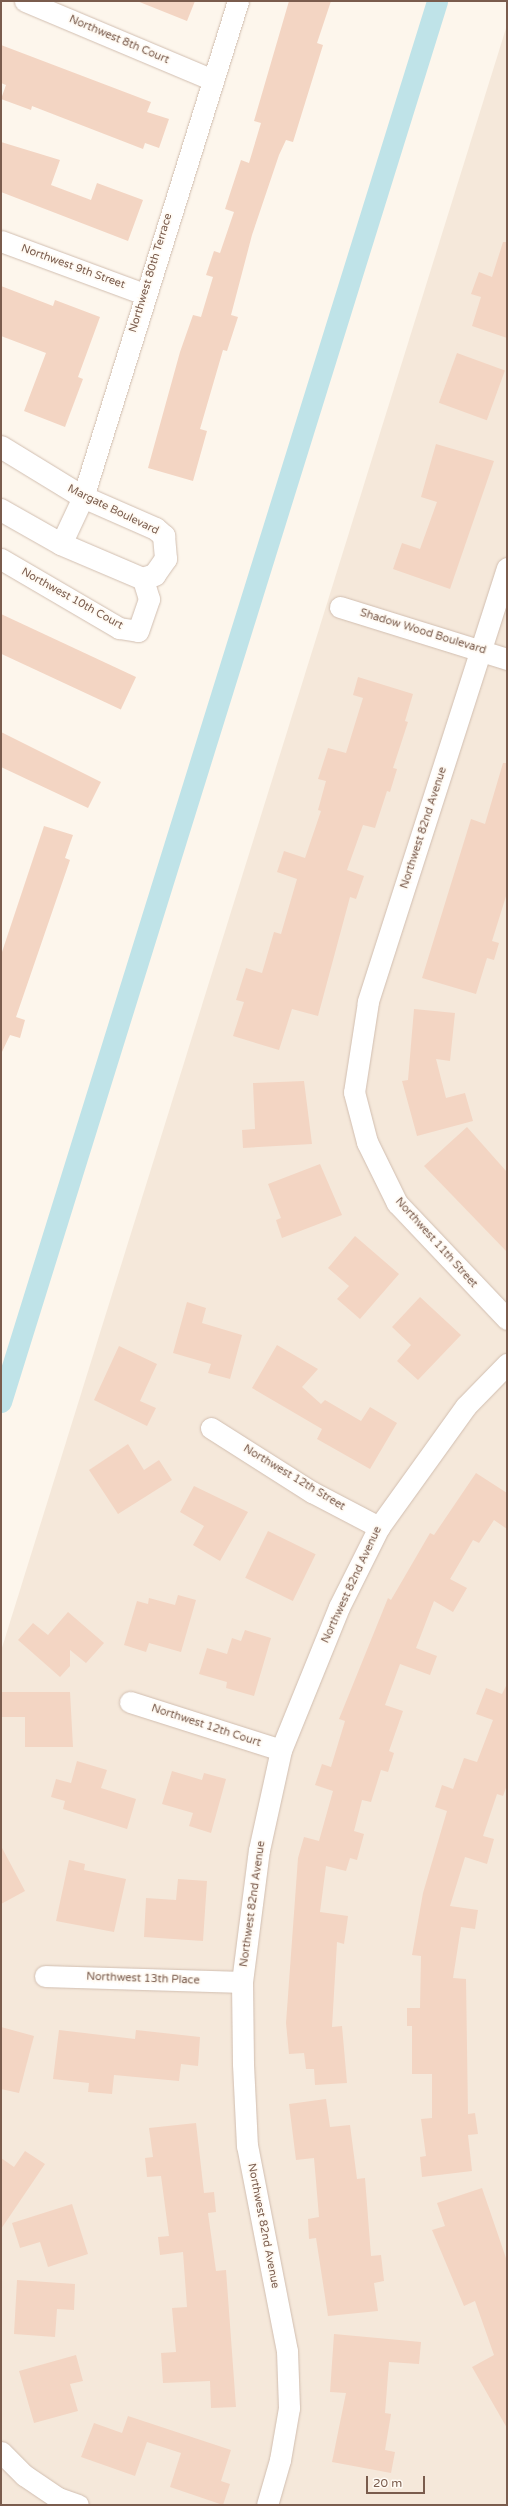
<!DOCTYPE html>
<style>
body{margin:0}
#map{position:relative;width:508px;height:2506px;overflow:hidden;background:#fdf6ec;font-family:"Varela Round",sans-serif}
div>[style]{position:absolute}
.residential>*{inset:0;background:#f5e8da}
.canal>*{height:21px;margin:-10.5px;padding:0 10.5px;transform-origin:10.5px;border-radius:10.5px;background:#bfe3e8}
.building>*{inset:0;background:#f3d5c3;transform-origin:0 0}
.roads{filter:drop-shadow(0 0 1px #d1beb0) drop-shadow(0 0 1px #d1beb0)}
.minor>*{height:21px;margin:-10.5px;padding:0 10.5px;transform-origin:10.5px;border-radius:10.5px;background:#fff}
.tertiary>*{height:22px;margin:-11px;padding:0 11px;transform-origin:11px;border-radius:11px;background:#fff}
span{translate:-50% -50%;white-space:nowrap;text-align:center;line-height:1.15;-webkit-text-stroke:3.5px #fffaf3;paint-order:stroke}
.street-label{font-size:11px;color:#7a5c4d}
.frame{position:absolute;inset:0;border:2px solid #7a5c4d;pointer-events:none}
.scale{position:absolute;left:366px;top:2476px;width:59px;height:18px;box-sizing:border-box;border:2px solid #7a5c4d;border-top:0;padding-left:5px;font-size:12px;line-height:14px;white-space:nowrap;color:#7a5c4d;-webkit-text-stroke:3px #fffaf3;paint-order:stroke}
</style>
<div id="map">
<div class="residential">
<i style="clip-path:polygon(507px 25px,507px 2505px,1px 2505px,1px 1651px)"></i>
</div>
<div class="canal">
<i style="left:1px;top:1402px;width:1467px;rotate:-72.71deg"></i>
</div>
<div class="building">
<i style="clip-path:polygon(137px 1px,195px 1px,187px 21px)"></i>
<i style="clip-path:polygon(289px 1px,331px 1px,317px 43px,323px 45px,293px 142px,286px 140px,279px 155px,252px 235px,231px 315px,238px 317px,227px 351px,223px 350px,200px 429px,207px 431px,193px 481px,148px 468px,180px 352px,193px 315px,201px 317px,213px 277px,206px 275px,214px 251px,220px 253px,234px 212px,225px 209px,241px 160px,249px 163px,261px 123px,254px 121px)"></i>
<i style="clip-path:polygon(1px 45px,151px 102px,147px 112px,169px 119px,159px 148px,145px 143px,143px 149px,32px 106px,31px 110px,1px 99px,6px 85px,1px 83px)"></i>
<i style="clip-path:polygon(1px 142px,60px 160px,51px 185px,91px 200px,97px 183px,143px 200px,128px 241px,1px 192px)"></i>
<i style="clip-path:polygon(503px 242px,507px 242px,507px 338px,472px 326px,481px 297px,471px 294px,479px 272px,492px 277px)"></i>
<i style="clip-path:polygon(1px 286px,53px 306px,55px 300px,100px 317px,78px 377px,83px 379px,65px 427px,24px 411px,46px 353px,1px 336px)"></i>
<i style="left:457px;top:353px;width:51px;height:53px;rotate:20deg"></i>
<i style="clip-path:polygon(436px 444px,494px 461px,450px 589px,393px 569px,402px 543px,420px 549px,437px 502px,421px 497px)"></i>
<i style="left:1px;top:614px;width:149px;height:36px;rotate:25deg"></i>
<i style="clip-path:polygon(358px 677px,413px 694px,405px 721px,408px 722px,393px 768px,397px 769px,390px 792px,387px 791px,375px 828px,363px 825px,347px 870px,364px 876px,356px 899px,350px 897px,318px 1016px,292px 1009px,279px 1050px,233px 1036px,244px 1002px,236px 1000px,246px 968px,262px 973px,274px 932px,281px 934px,297px 879px,277px 872px,284px 851px,305px 858px,321px 811px,318px 810px,326px 781px,318px 779px,328px 748px,346px 753px,363px 698px,353px 695px)"></i>
<i style="clip-path:polygon(1px 732px,101px 782px,88px 808px,1px 767px)"></i>
<i style="clip-path:polygon(503px 763px,507px 763px,507px 893px,492px 941px,499px 943px,494px 960px,487px 958px,476px 994px,422px 978px,471px 819px,485px 824px)"></i>
<i style="clip-path:polygon(44px 826px,73px 835px,65px 858px,70px 860px,16px 1017px,25px 1020px,20px 1038px,10px 1035px,1px 1054px,1px 955px)"></i>
<i style="clip-path:polygon(414px 1009px,455px 1013px,450px 1061px,436px 1059px,446px 1098px,465px 1093px,473px 1121px,417px 1136px,402px 1081px,408px 1080px)"></i>
<i style="clip-path:polygon(304px 1081px,312px 1144px,243px 1148px,242px 1130px,255px 1129px,253px 1083px)"></i>
<i style="clip-path:polygon(467px 1127px,507px 1172px,507px 1252px,424px 1166px)"></i>
<i style="clip-path:polygon(320px 1164px,342px 1215px,282px 1238px,276px 1220px,281px 1218px,268px 1184px)"></i>
<i style="clip-path:polygon(355px 1236px,399px 1274px,360px 1319px,337px 1299px,349px 1286px,328px 1268px)"></i>
<i style="clip-path:polygon(420px 1297px,461px 1335px,418px 1380px,397px 1361px,411px 1345px,392px 1327px)"></i>
<i style="clip-path:polygon(187px 1302px,206px 1308px,202px 1323px,242px 1335px,230px 1379px,208px 1373px,211px 1364px,173px 1353px)"></i>
<i style="clip-path:polygon(277px 1345px,318px 1369px,302px 1387px,321px 1404px,325px 1400px,361px 1421px,370px 1407px,397px 1423px,370px 1469px,317px 1439px,322px 1429px,252px 1388px)"></i>
<i style="clip-path:polygon(119px 1346px,157px 1364px,140px 1401px,156px 1408px,147px 1426px,94px 1400px)"></i>
<i style="clip-path:polygon(128px 1444px,144px 1470px,159px 1460px,172px 1480px,118px 1514px,89px 1470px)"></i>
<i style="clip-path:polygon(476px 1473px,507px 1493px,507px 1529px,494px 1520px,479px 1543px,473px 1540px,450px 1579px,467px 1588px,453px 1612px,434px 1601px,416px 1648px,437px 1656px,430px 1675px,400px 1664px,385px 1705px,403px 1711px,389px 1751px,394px 1753px,388px 1772px,381px 1770px,371px 1802px,362px 1800px,354px 1831px,364px 1834px,357px 1860px,350px 1858px,346px 1871px,326px 1866px,320px 1912px,348px 1916px,344px 1944px,337px 1942px,332px 2027px,342px 2026px,347px 2083px,315px 2085px,314px 2069px,306px 2069px,304px 2053px,289px 2054px,286px 2023px,298px 1858px,304px 1837px,319px 1841px,333px 1791px,315px 1785px,322px 1764px,331px 1767px,345px 1721px,339px 1719px,388px 1598px,391px 1600px,430px 1533px,434px 1535px)"></i>
<i style="clip-path:polygon(194px 1486px,248px 1512px,220px 1561px,193px 1545px,204px 1526px,180px 1512px)"></i>
<i style="left:268px;top:1531px;width:53px;height:52px;rotate:26deg"></i>
<i style="clip-path:polygon(178px 1595px,196px 1600px,181px 1652px,149px 1643px,146px 1652px,124px 1645px,137px 1601px,148px 1604px,149px 1598px,175px 1605px)"></i>
<i style="clip-path:polygon(68px 1612px,104px 1643px,86px 1663px,70px 1650px,70px 1666px,60px 1677px,18px 1640px,33px 1623px,48px 1635px)"></i>
<i style="clip-path:polygon(245px 1630px,271px 1638px,254px 1696px,226px 1688px,227px 1682px,199px 1674px,207px 1648px,227px 1654px,232px 1638px,241px 1641px)"></i>
<i style="clip-path:polygon(506px 1686px,507px 1785px,503px 1796px,497px 1794px,483px 1836px,494px 1839px,487px 1864px,465px 1857px,450px 1906px,478px 1910px,475px 1929px,461px 1927px,453px 1978px,466px 1979px,468px 2114px,475px 2113px,478px 2134px,468px 2135px,472px 2171px,422px 2177px,420px 2157px,426px 2156px,421px 2119px,432px 2118px,432px 2074px,412px 2074px,412px 2026px,407px 2026px,407px 2008px,420px 2008px,421px 1956px,412px 1955px,423px 1893px,447px 1811px,435px 1807px,442px 1785px,453px 1789px,464px 1758px,477px 1762px,493px 1720px,476px 1714px,486px 1688px,502px 1694px)"></i>
<i style="clip-path:polygon(2px 1692px,70px 1692px,73px 1747px,25px 1747px,25px 1717px,2px 1717px)"></i>
<i style="clip-path:polygon(77px 1761px,107px 1770px,101px 1788px,136px 1799px,127px 1829px,63px 1809px,65px 1801px,51px 1797px,56px 1779px,71px 1783px)"></i>
<i style="clip-path:polygon(172px 1771px,202px 1780px,204px 1773px,226px 1779px,211px 1833px,189px 1826px,193px 1813px,162px 1804px)"></i>
<i style="clip-path:polygon(1px 1846px,25px 1891px,1px 1904px)"></i>
<i style="clip-path:polygon(69px 1860px,85px 1864px,84px 1870px,126px 1879px,114px 1932px,56px 1921px)"></i>
<i style="clip-path:polygon(178px 1879px,207px 1881px,203px 1941px,144px 1937px,146px 1898px,176px 1900px)"></i>
<i style="clip-path:polygon(1px 2027px,34px 2036px,19px 2093px,1px 2089px)"></i>
<i style="clip-path:polygon(59px 2030px,135px 2039px,136px 2030px,200px 2037px,198px 2066px,181px 2064px,179px 2081px,114px 2075px,112px 2094px,88px 2092px,89px 2083px,53px 2079px)"></i>
<i style="clip-path:polygon(326px 2099px,330px 2127px,350px 2125px,357px 2179px,365px 2178px,371px 2256px,381px 2255px,384px 2281px,374px 2283px,378px 2311px,328px 2316px,316px 2238px,309px 2239px,308px 2219px,319px 2217px,314px 2158px,296px 2160px,289px 2104px)"></i>
<i style="clip-path:polygon(196px 2123px,204px 2193px,214px 2192px,216px 2212px,208px 2213px,216px 2271px,226px 2270px,236px 2407px,211px 2408px,210px 2381px,163px 2383px,161px 2353px,176px 2352px,172px 2308px,187px 2307px,183px 2252px,160px 2255px,158px 2237px,169px 2236px,161px 2176px,147px 2177px,145px 2158px,153px 2157px,149px 2128px)"></i>
<i style="clip-path:polygon(25px 2151px,45px 2164px,1px 2229px,1px 2158px,14px 2167px)"></i>
<i style="clip-path:polygon(482px 2188px,507px 2261px,507px 2428px,472px 2367px,494px 2355px,475px 2301px,464px 2306px,432px 2230px,445px 2226px,437px 2203px)"></i>
<i style="clip-path:polygon(72px 2204px,88px 2254px,48px 2267px,40px 2242px,20px 2248px,12px 2223px)"></i>
<i style="clip-path:polygon(17px 2280px,75px 2284px,74px 2310px,57px 2309px,55px 2337px,14px 2334px)"></i>
<i style="clip-path:polygon(334px 2334px,421px 2342px,419px 2364px,389px 2362px,385px 2413px,391px 2414px,385px 2450px,395px 2452px,391px 2473px,332px 2462px,346px 2393px,330px 2392px)"></i>
<i style="clip-path:polygon(76px 2355px,83px 2381px,70px 2384px,78px 2411px,34px 2423px,19px 2371px)"></i>
<i style="clip-path:polygon(128px 2416px,231px 2450px,221px 2481px,230px 2484px,223px 2505px,170px 2487px,181px 2453px,147px 2442px,135px 2476px,81px 2457px,94px 2423px,122px 2433px)"></i>
</div>
<div class="roads">
<div class="minor">
<i style="left:25px;top:1px;width:204px;rotate:22.8deg"></i>
<i style="left:1px;top:241px;width:153px;rotate:20.3deg"></i>
<i style="left:61px;top:544px;width:52px;rotate:-64.9deg"></i>
<i style="left:83px;top:497px;width:520px;rotate:-72.65deg"></i>
<i style="left:1px;top:559px;width:137px;rotate:30.3deg"></i>
<i style="left:119px;top:628px;width:19px;rotate:9deg"></i>
<i style="left:138px;top:631px;width:34px;rotate:-71deg"></i>
<i style="left:149px;top:599px;width:21px;rotate:-107deg"></i>
<i style="left:507px;top:568px;width:456px;rotate:107.8deg"></i>
<i style="left:368px;top:1002px;width:91px;rotate:98.8deg"></i>
<i style="left:354px;top:1092px;width:52px;rotate:75.4deg"></i>
<i style="left:367px;top:1142px;width:68px;rotate:63.8deg"></i>
<i style="left:397px;top:1203px;width:160px;rotate:46.5deg"></i>
<i style="left:340px;top:607px;width:175px;rotate:17.3deg"></i>
<i style="left:211px;top:1428px;width:120px;rotate:32.4deg"></i>
<i style="left:312px;top:1492px;width:76px;rotate:27.6deg"></i>
<i style="left:130px;top:1702px;width:158px;rotate:17.6deg"></i>
<i style="left:45px;top:1976px;width:197px;rotate:1.7deg"></i>
<i style="left:1px;top:2452px;width:33px;rotate:45deg"></i>
<i style="left:24px;top:2475px;width:41px;rotate:34.1deg"></i>
<i style="left:58px;top:2498px;width:21px;rotate:19deg"></i>
<i style="left:267px;top:2505px;width:47px;rotate:-73.9deg"></i>
<i style="left:280px;top:2460px;width:53px;rotate:-80.2deg"></i>
<i style="left:289px;top:2408px;width:57px;rotate:-92deg"></i>
<i style="left:287px;top:2351px;width:209px;rotate:-101deg"></i>
<i style="left:247px;top:2146px;width:83px;rotate:-92.8deg"></i>
<i style="left:243px;top:2063px;width:81px;rotate:-90.7deg"></i>
<i style="left:242px;top:1982px;width:133px;rotate:-82.7deg"></i>
<i style="left:259px;top:1850px;width:102px;rotate:-77.6deg"></i>
<i style="left:281px;top:1750px;width:154px;rotate:-67.9deg"></i>
<i style="left:339px;top:1607px;width:89px;rotate:-63.4deg"></i>
<i style="left:379px;top:1527px;width:149px;rotate:-54.3deg"></i>
<i style="left:466px;top:1406px;width:59px;rotate:-45.7deg"></i>
</div>
<div class="tertiary">
<i style="left:1px;top:447px;width:96px;rotate:31.4deg"></i>
<i style="left:83px;top:497px;width:80px;rotate:23.7deg"></i>
<i style="left:156px;top:529px;width:11px;rotate:41deg"></i>
<i style="left:164px;top:536px;width:23px;rotate:85deg"></i>
<i style="left:166px;top:559px;width:19px;rotate:125deg"></i>
<i style="left:155px;top:575px;width:13px;rotate:162deg"></i>
<i style="left:143px;top:579px;width:89px;rotate:-156.9deg"></i>
<i style="left:61px;top:544px;width:69px;rotate:-150.5deg"></i>
</div>
</div>
<div class="street-label">
<span style="left:119px;top:40px;rotate:23deg">Northwest 8th Court</span>
<span style="left:73px;top:267px;rotate:20deg">Northwest 9th Street</span>
<span style="left:151px;top:273px;rotate:-73deg">Northwest 80th Terrace</span>
<span style="left:113px;top:510px;rotate:26deg">Margate Boulevard</span>
<span style="left:72px;top:599px;rotate:29deg">Northwest 10th Court</span>
<span style="left:423px;top:632px;rotate:17deg">Shadow Wood Boulevard</span>
<span style="left:424px;top:828px;rotate:-72deg">Northwest 82nd Avenue</span>
<span style="left:436px;top:1243px;rotate:48deg">Northwest 11th Street</span>
<span style="left:294px;top:1478px;rotate:31deg">Northwest 12th Street</span>
<span style="left:352px;top:1585px;rotate:-65deg">Northwest 82nd Avenue</span>
<span style="left:206px;top:1726px;rotate:18deg">Northwest 12th Court</span>
<span style="left:253px;top:1904px;rotate:-82deg">Northwest 82nd Avenue</span>
<span style="left:143px;top:1979px;rotate:2deg">Northwest 13th Place</span>
<span style="left:263px;top:2226px;rotate:79deg">Northwest 82nd Avenue</span>
</div>
<div class="frame"></div>
<div class="scale">20 m</div>
</div>
